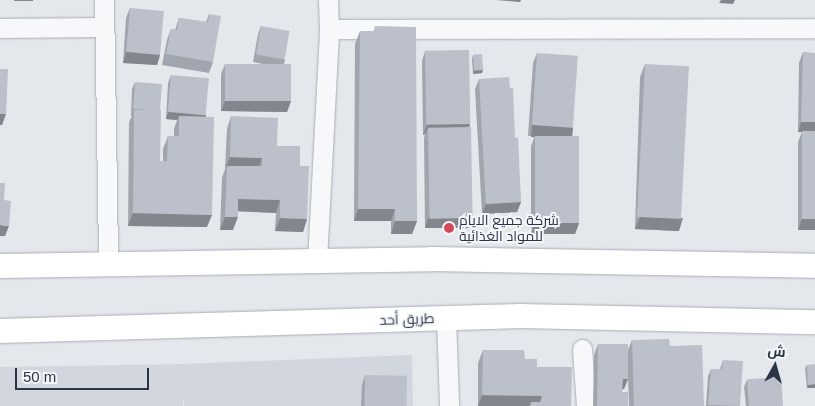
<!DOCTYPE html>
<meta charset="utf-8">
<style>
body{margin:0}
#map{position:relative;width:815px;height:406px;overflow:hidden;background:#e4e7ec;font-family:Arial,Cairo,sans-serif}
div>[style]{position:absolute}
.built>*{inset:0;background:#d2d6de}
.roads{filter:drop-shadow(0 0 1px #a9aeb7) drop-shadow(0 0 1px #a9aeb7)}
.minor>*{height:19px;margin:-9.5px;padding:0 9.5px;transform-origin:9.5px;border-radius:9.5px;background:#f7f8fa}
.major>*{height:24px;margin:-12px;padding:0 12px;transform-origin:12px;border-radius:12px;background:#fff}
.wall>*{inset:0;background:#a1a5ae}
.shaded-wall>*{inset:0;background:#83868d;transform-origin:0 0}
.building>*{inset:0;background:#bbc0ca;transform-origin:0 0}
.dots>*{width:14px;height:14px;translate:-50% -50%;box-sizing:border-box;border:2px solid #f4f6f9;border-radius:50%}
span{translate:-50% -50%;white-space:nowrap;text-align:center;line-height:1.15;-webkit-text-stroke:4px #f4f6f9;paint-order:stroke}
.poi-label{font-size:14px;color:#2b3445}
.left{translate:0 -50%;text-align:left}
.street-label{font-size:14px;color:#2b3445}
.north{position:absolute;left:750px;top:341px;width:50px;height:50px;-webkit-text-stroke:4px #f4f6f9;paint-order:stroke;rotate:7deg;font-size:14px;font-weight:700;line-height:20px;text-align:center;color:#2b3445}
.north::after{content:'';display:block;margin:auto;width:18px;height:22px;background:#2b3445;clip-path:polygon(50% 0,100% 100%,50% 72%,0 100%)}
.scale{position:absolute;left:15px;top:368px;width:134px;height:22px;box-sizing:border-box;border:2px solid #2b3445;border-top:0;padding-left:6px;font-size:15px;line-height:18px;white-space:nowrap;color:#2b3445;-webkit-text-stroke:4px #f4f6f9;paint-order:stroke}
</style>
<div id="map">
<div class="built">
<i style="clip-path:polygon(412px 355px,413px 406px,184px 406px,183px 395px,183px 406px,0 406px,0 367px,182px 364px)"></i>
</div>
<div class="roads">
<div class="minor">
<i style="left:104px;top:0;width:264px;rotate:89.1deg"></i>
<i style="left:0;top:28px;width:104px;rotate:-0.6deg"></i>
<i style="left:329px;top:29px;width:486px;rotate:-0.1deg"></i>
<i style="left:317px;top:261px;width:232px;rotate:-87deg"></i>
<i style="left:329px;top:29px;width:29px;rotate:-92deg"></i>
<i style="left:446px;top:318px;width:88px;rotate:88deg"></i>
<i style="left:582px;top:349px;width:57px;rotate:86deg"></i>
</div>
<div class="major">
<i style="left:0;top:266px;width:432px;rotate:-0.9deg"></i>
<i style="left:432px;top:259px;width:383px;rotate:1deg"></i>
<i style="left:0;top:331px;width:520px;rotate:-1.65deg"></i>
<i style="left:520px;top:316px;width:295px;rotate:1.2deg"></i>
</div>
</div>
<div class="wall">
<i style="clip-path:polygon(130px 8px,160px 55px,157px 65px,123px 63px,126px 18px)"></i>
<i style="clip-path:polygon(209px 14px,213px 62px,209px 73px,162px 65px,167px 40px,171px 29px,175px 30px,179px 18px,206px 22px)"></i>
<i style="clip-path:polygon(261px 26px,285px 60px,284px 64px,291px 101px,287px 112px,221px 111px,221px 74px,225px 64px,263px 64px,253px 62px,258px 34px)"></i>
<i style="clip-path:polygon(375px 26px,417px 221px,412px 234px,391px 234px,391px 221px,354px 221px,355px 44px,360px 31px,374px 31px)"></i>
<i style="clip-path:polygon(425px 51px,470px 124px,469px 127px,472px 218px,468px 228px,425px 228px,424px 138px,425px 134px,423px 135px,422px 61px)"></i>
<i style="clip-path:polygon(803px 52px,815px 230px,798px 230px,798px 142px,802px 132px,798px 132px,799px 63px)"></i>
<i style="clip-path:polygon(537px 53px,573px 128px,571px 136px,579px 223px,575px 234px,531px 234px,531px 146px,535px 136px,528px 136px,533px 63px)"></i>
<i style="clip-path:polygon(473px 55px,482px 73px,473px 74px,472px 59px)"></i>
<i style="clip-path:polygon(645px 64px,679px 231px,635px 229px,640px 77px)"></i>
<i style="clip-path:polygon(171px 75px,206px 115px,206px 117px,207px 227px,128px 226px,129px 122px,132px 116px,131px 116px,132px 89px,135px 82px,160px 110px,160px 161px,163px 161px,163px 149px,168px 136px,174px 136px,174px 129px,177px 120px,166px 119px,168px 83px)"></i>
<i style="clip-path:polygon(479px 79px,510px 88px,521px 202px,517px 212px,482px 214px,475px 89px)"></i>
<i style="clip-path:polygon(231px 116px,277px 146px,300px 166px,307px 219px,303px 232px,275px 231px,276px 213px,238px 211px,233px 230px,220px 230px,222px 178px,225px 169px,227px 129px)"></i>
<i style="clip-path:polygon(632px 340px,670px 346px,704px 406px,629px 406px,628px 378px,624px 389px,622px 389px,622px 392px,628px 406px,593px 406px,594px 355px,598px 344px,628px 350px)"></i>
<i style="clip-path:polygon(483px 350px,525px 359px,537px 367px,571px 406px,478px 406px,478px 363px)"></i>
<i style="clip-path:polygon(723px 360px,740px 406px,706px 406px,708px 376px,711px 369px,720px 369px)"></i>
<i style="clip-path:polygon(807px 365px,815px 388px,807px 388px,805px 368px)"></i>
<i style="clip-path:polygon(365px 375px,407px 406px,361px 406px,362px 385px)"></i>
<i style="clip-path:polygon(747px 380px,783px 406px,746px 406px,744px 387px)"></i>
</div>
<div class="shaded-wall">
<i style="left:14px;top:0;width:19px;height:1px"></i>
<i style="clip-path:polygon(496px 0,521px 0,520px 2px)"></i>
<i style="clip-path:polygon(721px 0,735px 0,733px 4px,719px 3px)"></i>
<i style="clip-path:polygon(126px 52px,160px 55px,157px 65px,123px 63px)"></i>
<i style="clip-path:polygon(474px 70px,483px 70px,482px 73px,473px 74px)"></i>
<i style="clip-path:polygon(225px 101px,291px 101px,287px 112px,221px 111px)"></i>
<i style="clip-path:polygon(168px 112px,206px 115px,203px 122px,179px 116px,177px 120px,166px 119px)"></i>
<i style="clip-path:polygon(0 114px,6px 114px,2px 125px,0 125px)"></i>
<i style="clip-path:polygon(801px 122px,815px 122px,815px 133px,798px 132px)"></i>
<i style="clip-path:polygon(427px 124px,470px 124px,467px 134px,428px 128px,425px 134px,423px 135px)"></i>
<i style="left:532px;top:125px;width:41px;height:12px;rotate:4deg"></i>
<i style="clip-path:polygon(230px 157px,262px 158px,258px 171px,226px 167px)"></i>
<i style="clip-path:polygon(238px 199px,280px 200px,276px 213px,233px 211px)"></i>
<i style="clip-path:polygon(521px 202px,517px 212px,482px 214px,486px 204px)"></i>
<i style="clip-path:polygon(358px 209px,395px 209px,391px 221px,354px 221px)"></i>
<i style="clip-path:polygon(133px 213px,212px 215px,207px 227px,128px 226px)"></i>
<i style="clip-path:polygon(225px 217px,238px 217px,233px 230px,220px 230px)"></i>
<i style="clip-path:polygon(640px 217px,683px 218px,679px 231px,635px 229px)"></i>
<i style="clip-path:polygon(280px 218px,307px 219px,303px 232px,275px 231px)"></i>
<i style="clip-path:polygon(428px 218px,472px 218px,468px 228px,425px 228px)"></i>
<i style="clip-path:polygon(802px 219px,815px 219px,815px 230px,798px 230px)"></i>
<i style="clip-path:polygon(395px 221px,417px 221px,412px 234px,391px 234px)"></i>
<i style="clip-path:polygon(535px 223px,579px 223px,575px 234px,531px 234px)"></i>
<i style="clip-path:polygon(0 225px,9px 226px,5px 236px,0 236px)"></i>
<i style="clip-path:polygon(623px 379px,628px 379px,624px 389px,619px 390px)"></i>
<i style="clip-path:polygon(815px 384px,815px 388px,807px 388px,808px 385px)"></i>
<i style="clip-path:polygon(482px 395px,542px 396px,538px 406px,531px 402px,529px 406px,478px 406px)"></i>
</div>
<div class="building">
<i style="left:130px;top:8px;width:34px;height:44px;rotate:5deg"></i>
<i style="clip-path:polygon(209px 14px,221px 16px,213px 62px,166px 54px,171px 29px,177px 30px,179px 18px,208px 22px)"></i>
<i style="left:261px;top:26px;width:29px;height:29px;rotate:10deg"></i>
<i style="clip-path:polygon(375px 26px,416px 27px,417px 221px,395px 221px,395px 209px,358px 209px,360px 31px,375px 31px)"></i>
<i style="left:469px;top:50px;width:74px;height:44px;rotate:89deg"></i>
<i style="clip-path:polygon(803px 52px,815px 53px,815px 122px,801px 122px)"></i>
<i style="left:537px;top:53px;width:41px;height:72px;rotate:4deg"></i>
<i style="left:482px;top:54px;width:16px;height:9px;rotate:86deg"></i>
<i style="left:225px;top:64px;width:66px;height:37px"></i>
<i style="left:645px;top:64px;width:44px;height:153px;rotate:3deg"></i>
<i style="clip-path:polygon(0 69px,8px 69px,6px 114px,0 114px)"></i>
<i style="left:171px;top:75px;width:38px;height:37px;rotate:5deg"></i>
<i style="clip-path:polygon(509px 77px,510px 88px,513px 88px,515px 138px,518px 137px,521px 202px,486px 204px,479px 79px)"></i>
<i style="left:135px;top:82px;width:27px;height:27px;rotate:4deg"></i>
<i style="clip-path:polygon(134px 110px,161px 110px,160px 161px,167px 161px,168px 136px,179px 136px,179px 116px,214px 117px,212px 215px,133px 213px)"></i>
<i style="clip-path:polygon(231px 116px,278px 118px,277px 146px,300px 146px,300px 166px,309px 166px,307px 219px,280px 218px,280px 200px,238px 199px,238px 217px,225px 217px,227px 166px,262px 166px,262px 158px,230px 157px)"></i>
<i style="left:471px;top:127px;width:91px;height:43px;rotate:89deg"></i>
<i style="left:802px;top:131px;width:13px;height:88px"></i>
<i style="left:535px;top:136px;width:44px;height:87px"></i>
<i style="clip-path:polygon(0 183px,5px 183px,4px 200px,11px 201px,9px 226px,0 225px)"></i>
<i style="clip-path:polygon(669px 339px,670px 346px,702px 345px,704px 406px,634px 406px,632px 340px)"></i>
<i style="clip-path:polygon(598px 344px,628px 344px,628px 379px,623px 379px,622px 392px,628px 392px,628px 406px,597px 406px)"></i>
<i style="clip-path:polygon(483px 350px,524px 350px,525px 359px,537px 359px,537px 367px,572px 367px,571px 406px,531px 406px,531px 402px,541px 402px,542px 396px,482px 395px)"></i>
<i style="clip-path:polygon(723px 360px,743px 361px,740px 406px,708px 405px,711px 369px,722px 369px)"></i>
<i style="clip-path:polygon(815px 364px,815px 384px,808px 385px,807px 365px)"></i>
<i style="left:365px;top:375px;width:42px;height:31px;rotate:1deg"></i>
<i style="left:781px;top:377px;width:29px;height:34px;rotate:86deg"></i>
</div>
<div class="dots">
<i style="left:449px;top:228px;background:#d1495b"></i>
</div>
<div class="poi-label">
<span class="left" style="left:459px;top:228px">شركة جميع الايام<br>للمواد الغذائية</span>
</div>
<div class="street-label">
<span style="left:407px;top:319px;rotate:-2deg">طريق أحد</span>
</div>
<div class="north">ش</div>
<div class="scale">50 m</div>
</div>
